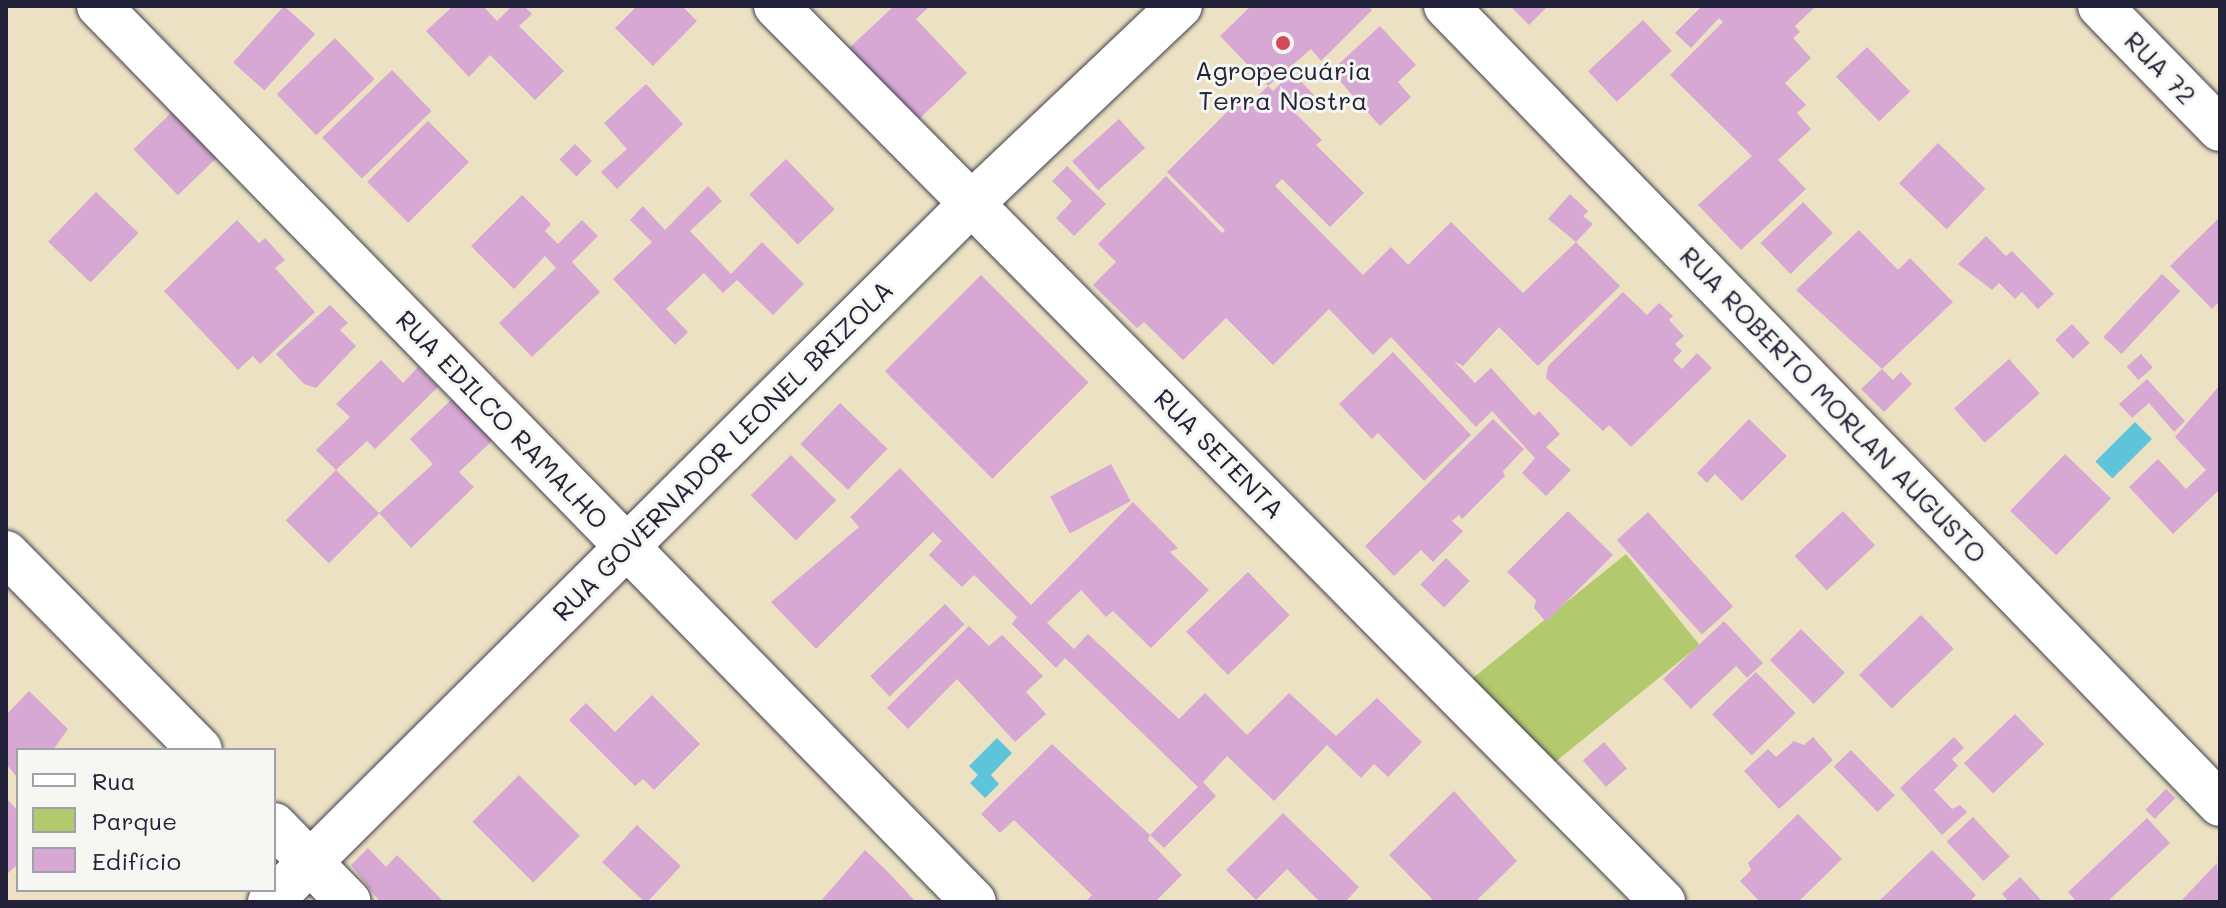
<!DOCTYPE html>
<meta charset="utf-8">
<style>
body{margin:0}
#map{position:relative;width:2226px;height:908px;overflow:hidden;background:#ece2c3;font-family:Mali,sans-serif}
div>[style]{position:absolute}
.green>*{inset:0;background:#b2c96e;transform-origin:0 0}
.water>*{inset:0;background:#5dc4da;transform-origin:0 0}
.building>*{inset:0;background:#d7a8d3;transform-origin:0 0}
.roads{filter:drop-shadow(0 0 2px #403f4f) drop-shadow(0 0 2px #403f4f)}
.minor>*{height:44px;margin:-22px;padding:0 22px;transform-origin:22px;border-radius:22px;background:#fff}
.dots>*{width:22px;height:22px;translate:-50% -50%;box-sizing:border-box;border:4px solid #f6f6f2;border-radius:50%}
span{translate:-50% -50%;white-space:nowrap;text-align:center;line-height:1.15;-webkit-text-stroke:6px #f6f6f2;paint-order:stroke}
.street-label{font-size:26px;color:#22223b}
.poi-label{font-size:26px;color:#22223b}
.frame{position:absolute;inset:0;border:8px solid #22223b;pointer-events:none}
.legend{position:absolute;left:16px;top:748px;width:260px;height:144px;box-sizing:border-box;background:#f6f6f2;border:2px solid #a1a1a9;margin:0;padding:10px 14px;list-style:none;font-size:24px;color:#22223b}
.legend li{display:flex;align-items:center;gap:16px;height:40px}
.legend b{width:40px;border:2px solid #a1a1a9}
</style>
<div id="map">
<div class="green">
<i style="left:1626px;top:554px;width:117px;height:199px;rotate:51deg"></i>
</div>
<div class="water">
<i style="left:2135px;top:422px;width:24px;height:56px;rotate:45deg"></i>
<i style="clip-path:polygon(997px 738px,1012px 753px,991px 775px,999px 784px,985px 798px,970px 783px,978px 775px,969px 766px)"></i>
</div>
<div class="building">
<i style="left:284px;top:6px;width:42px;height:76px;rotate:42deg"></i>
<i style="clip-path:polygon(453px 6px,483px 6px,497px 21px,512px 6px,524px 6px,532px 14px,519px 26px,564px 71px,535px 100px,490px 55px,469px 77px,426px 31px)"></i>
<i style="clip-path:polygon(637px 6px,682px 6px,697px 21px,653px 66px,615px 28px)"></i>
<i style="clip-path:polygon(894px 6px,930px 6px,916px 19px,967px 73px,917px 121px,849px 48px)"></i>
<i style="clip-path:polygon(1251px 6px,1368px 6px,1372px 10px,1321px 61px,1311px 49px,1268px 86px,1220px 36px)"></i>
<i style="clip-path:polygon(1510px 6px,1548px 6px,1529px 25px)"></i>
<i style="clip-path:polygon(1702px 6px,1816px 6px,1795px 26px,1800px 32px,1793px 38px,1811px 58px,1785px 83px,1806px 105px,1797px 113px,1811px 129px,1778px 160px,1806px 189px,1741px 250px,1698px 205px,1752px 156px,1670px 75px,1723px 22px,1719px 18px,1691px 48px,1675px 33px)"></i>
<i style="left:1643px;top:20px;width:42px;height:75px;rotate:47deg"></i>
<i style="clip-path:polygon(1380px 26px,1416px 65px,1398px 82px,1411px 97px,1380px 126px,1331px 71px)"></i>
<i style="left:335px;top:38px;width:57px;height:81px;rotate:46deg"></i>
<i style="left:1867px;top:47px;width:62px;height:43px;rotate:46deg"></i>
<i style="left:392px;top:70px;width:57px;height:97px;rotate:46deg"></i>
<i style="clip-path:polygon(1292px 72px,1314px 95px,1296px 114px,1322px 140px,1316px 145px,1364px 193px,1330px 227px,1282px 179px,1275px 186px,1363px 275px,1391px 247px,1408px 265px,1451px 222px,1523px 293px,1576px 242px,1620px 286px,1538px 366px,1499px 327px,1463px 366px,1454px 361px,1475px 383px,1491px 368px,1534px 416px,1539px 411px,1560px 434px,1546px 447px,1571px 470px,1546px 496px,1522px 473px,1535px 458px,1492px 411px,1476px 427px,1391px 337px,1373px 355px,1329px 309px,1273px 365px,1226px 318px,1183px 360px,1144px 322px,1137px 328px,1093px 285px,1116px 262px,1098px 244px,1166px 176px,1222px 233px,1225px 230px,1167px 172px,1237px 102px,1244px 109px,1268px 86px,1273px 91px)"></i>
<i style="clip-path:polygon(646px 84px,683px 124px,617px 189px,601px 172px,627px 149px,604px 123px)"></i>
<i style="left:173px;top:111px;width:64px;height:55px;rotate:46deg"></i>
<i style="left:1119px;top:119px;width:39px;height:63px;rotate:48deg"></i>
<i style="left:428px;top:121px;width:58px;height:86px;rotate:45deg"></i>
<i style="left:1938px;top:143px;width:66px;height:56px;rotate:44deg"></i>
<i style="left:575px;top:144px;width:24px;height:22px;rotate:45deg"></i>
<i style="left:786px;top:159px;width:70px;height:51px;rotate:46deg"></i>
<i style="clip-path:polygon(1067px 166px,1106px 204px,1074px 236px,1056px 218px,1072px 201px,1052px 181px)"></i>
<i style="clip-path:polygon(708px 186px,722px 201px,690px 231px,731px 274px,762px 242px,804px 284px,773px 315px,737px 280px,723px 293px,704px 273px,666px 309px,688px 332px,675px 345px,613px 279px,652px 242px,630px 220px,643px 206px,665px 230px)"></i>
<i style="left:96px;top:192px;width:59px;height:69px;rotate:44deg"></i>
<i style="clip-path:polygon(1570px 194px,1588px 211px,1583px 216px,1593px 224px,1576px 242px,1548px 219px)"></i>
<i style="clip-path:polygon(522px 195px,551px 224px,545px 231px,558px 244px,582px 220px,598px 236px,572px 262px,600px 292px,532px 357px,499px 323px,556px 268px,545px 256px,514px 289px,471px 246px)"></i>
<i style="left:1803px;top:202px;width:43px;height:59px;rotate:46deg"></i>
<i style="clip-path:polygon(2220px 217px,2220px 301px,2212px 309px,2170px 266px)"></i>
<i style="clip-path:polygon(237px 220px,259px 243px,265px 238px,285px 260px,275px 268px,315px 312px,260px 364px,253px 356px,238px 370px,164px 291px)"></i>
<i style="clip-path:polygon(1859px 230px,1898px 270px,1910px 258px,1953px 302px,1882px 369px,1796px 290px)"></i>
<i style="clip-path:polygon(1986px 236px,2006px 256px,2012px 251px,2054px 294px,2038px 309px,2022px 292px,2015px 299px,1999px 283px,1992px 290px,1958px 264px)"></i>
<i style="left:2162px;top:274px;width:25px;height:86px;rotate:43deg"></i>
<i style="left:981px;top:275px;width:152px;height:136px;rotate:45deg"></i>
<i style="clip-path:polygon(1623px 292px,1647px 315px,1659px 303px,1673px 316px,1669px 320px,1684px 336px,1675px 344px,1682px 351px,1673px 360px,1682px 369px,1697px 353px,1712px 368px,1631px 447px,1609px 425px,1603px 431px,1546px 378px,1548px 366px)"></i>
<i style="clip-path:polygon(330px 305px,348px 323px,340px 330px,356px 346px,316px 388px,304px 384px,276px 354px)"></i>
<i style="left:2072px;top:324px;width:26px;height:23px;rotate:47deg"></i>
<i style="clip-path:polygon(1393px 352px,1471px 435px,1424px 481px,1378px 433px,1372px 439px,1339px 404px)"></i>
<i style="left:2141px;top:354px;width:18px;height:19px;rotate:49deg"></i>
<i style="left:2009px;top:359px;width:46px;height:74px;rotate:48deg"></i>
<i style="clip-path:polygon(381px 360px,403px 383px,418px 367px,438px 387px,375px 449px,367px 441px,336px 470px,316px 450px,350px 417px,336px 404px)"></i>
<i style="clip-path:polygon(1882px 369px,1893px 380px,1901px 372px,1912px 384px,1884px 412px,1861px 389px)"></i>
<i style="clip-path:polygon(2147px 379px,2185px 421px,2174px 432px,2149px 403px,2132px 418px,2119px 404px)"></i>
<i style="clip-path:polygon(2220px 385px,2220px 489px,2173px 534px,2129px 487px,2158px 459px,2186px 489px,2206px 470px,2175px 437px)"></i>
<i style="clip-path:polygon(453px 398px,493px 440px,459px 472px,474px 487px,411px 548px,379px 513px,433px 464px,410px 439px)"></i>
<i style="left:840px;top:403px;width:66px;height:57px;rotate:44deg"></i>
<i style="clip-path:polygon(1493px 419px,1524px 449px,1503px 471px,1505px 476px,1462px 519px,1459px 515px,1452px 521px,1463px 531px,1433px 562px,1421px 550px,1394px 576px,1365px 546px)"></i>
<i style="clip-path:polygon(1749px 419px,1787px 456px,1742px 501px,1715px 474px,1707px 483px,1697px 473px)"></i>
<i style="left:2065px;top:454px;width:64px;height:79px;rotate:44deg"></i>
<i style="left:791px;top:455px;width:64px;height:57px;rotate:45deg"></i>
<i style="left:1111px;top:464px;width:42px;height:69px;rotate:62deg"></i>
<i style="clip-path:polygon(900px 468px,1031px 605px,1133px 502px,1178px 548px,1170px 552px,1209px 590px,1151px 648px,1113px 611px,1106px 617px,1081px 590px,1047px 623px,1074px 649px,1088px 634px,1179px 719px,1205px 693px,1247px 735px,1289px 693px,1336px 736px,1377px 698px,1422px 742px,1388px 777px,1374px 764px,1361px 778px,1327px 745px,1274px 801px,1227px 756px,1203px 782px,1216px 796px,1164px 848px,1150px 835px,1198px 787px,1065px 658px,1056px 668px,1012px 624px,1017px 617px,974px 575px,962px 587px,929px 555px,942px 541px,933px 532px,816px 649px,771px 602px,859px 527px,850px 517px)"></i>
<i style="left:336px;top:470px;width:61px;height:71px;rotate:45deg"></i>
<i style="clip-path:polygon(1568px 511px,1613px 555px,1546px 622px,1534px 608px,1536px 600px,1507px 572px)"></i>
<i style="left:1843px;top:511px;width:47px;height:66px;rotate:47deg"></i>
<i style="left:1648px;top:512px;width:127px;height:42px;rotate:48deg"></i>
<i style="left:1446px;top:558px;width:33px;height:37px;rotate:44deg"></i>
<i style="left:1248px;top:572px;width:60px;height:86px;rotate:46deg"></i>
<i style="left:945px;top:604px;width:28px;height:104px;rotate:46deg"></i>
<i style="left:1921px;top:615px;width:47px;height:86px;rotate:46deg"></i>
<i style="clip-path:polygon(1724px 621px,1763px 663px,1747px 678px,1736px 666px,1691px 709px,1663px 679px)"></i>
<i style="clip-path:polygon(969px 626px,989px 646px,1002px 635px,1043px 676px,1026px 692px,1046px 714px,1015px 742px,957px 679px,908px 729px,887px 708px)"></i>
<i style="left:1801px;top:629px;width:62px;height:44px;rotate:45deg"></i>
<i style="left:1756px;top:672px;width:57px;height:61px;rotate:46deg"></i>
<i style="clip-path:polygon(29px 691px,68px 729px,53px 750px,18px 750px,18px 778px,6px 764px,6px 715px)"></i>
<i style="clip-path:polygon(652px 695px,700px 744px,654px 790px,643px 779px,635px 786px,569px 720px,586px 703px,615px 732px)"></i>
<i style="left:2015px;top:714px;width:42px;height:71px;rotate:46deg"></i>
<i style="clip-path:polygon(1813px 737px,1833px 760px,1779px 809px,1744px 771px,1768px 749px,1776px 757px,1794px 741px,1804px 745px)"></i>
<i style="clip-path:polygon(1954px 737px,1964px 748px,1952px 759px,1958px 766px,1934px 790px,1952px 809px,1960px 805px,1967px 812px,1942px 835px,1900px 788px)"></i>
<i style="left:1604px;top:742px;width:35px;height:28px;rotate:49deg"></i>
<i style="clip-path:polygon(1052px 744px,1150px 835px,1148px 840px,1182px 875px,1155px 902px,1085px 902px,1092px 895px,1014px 820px,1000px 833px,981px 814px)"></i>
<i style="left:1851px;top:750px;width:63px;height:24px;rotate:46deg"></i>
<i style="left:519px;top:775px;width:86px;height:66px;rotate:45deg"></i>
<i style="left:2166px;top:789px;width:13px;height:29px;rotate:45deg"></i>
<i style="clip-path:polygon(1454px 791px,1517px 861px,1475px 902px,1430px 902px,1432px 899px,1389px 855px)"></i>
<i style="clip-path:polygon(8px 800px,18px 811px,18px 864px,6px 875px)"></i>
<i style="clip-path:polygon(1283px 813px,1359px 887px,1345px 902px,1320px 902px,1287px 869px,1256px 900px,1226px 870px)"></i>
<i style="clip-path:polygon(1798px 814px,1842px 859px,1798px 902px,1760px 902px,1740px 881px,1751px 870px,1748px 863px)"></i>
<i style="left:1973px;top:817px;width:54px;height:36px;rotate:47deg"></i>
<i style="clip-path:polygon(2147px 818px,2170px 843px,2107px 902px,2077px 902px,2068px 892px)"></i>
<i style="left:637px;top:825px;width:60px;height:51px;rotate:43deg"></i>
<i style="clip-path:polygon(368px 848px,386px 867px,397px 855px,444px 902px,380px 902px,351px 865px)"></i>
<i style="clip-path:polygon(865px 850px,887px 871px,916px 902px,820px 902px)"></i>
<i style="clip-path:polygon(1932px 850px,1976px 895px,1969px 902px,1878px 902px)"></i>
<i style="clip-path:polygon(2217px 863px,2220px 902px,2180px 902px)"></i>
<i style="clip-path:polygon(2020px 877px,2043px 902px,2009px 902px,2002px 894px)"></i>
</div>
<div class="roads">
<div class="minor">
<i style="left:99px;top:6px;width:1252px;rotate:45.68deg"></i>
<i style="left:776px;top:6px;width:1261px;rotate:45.29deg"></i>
<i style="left:1446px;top:6px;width:1112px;rotate:45.87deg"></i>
<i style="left:2100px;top:6px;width:172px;rotate:45.7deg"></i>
<i style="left:6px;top:553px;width:276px;rotate:45.4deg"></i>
<i style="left:274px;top:825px;width:107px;rotate:45.8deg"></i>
<i style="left:270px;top:902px;width:989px;rotate:-44.88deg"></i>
<i style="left:971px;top:204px;width:288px;rotate:-43.5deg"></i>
</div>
</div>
<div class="dots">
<i style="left:1283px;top:43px;background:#d1495b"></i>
</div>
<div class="street-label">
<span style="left:2160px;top:68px;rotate:46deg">RUA 72</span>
<span style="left:1833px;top:405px;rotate:46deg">RUA ROBERTO MORLAN AUGUSTO</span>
<span style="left:502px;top:420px;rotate:46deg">RUA EDILCO RAMALHO</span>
<span style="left:723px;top:451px;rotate:-45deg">RUA GOVERNADOR LEONEL BRIZOLA</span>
<span style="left:1219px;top:454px;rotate:45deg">RUA SETENTA</span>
</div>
<div class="poi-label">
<span style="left:1283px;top:86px">Agropecuária<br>Terra Nostra</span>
</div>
<div class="frame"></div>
<ul class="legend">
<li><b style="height:10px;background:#fff"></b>Rua</li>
<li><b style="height:22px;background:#b2c96e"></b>Parque</li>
<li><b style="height:22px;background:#d7a8d3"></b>Edifício</li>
</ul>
</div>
